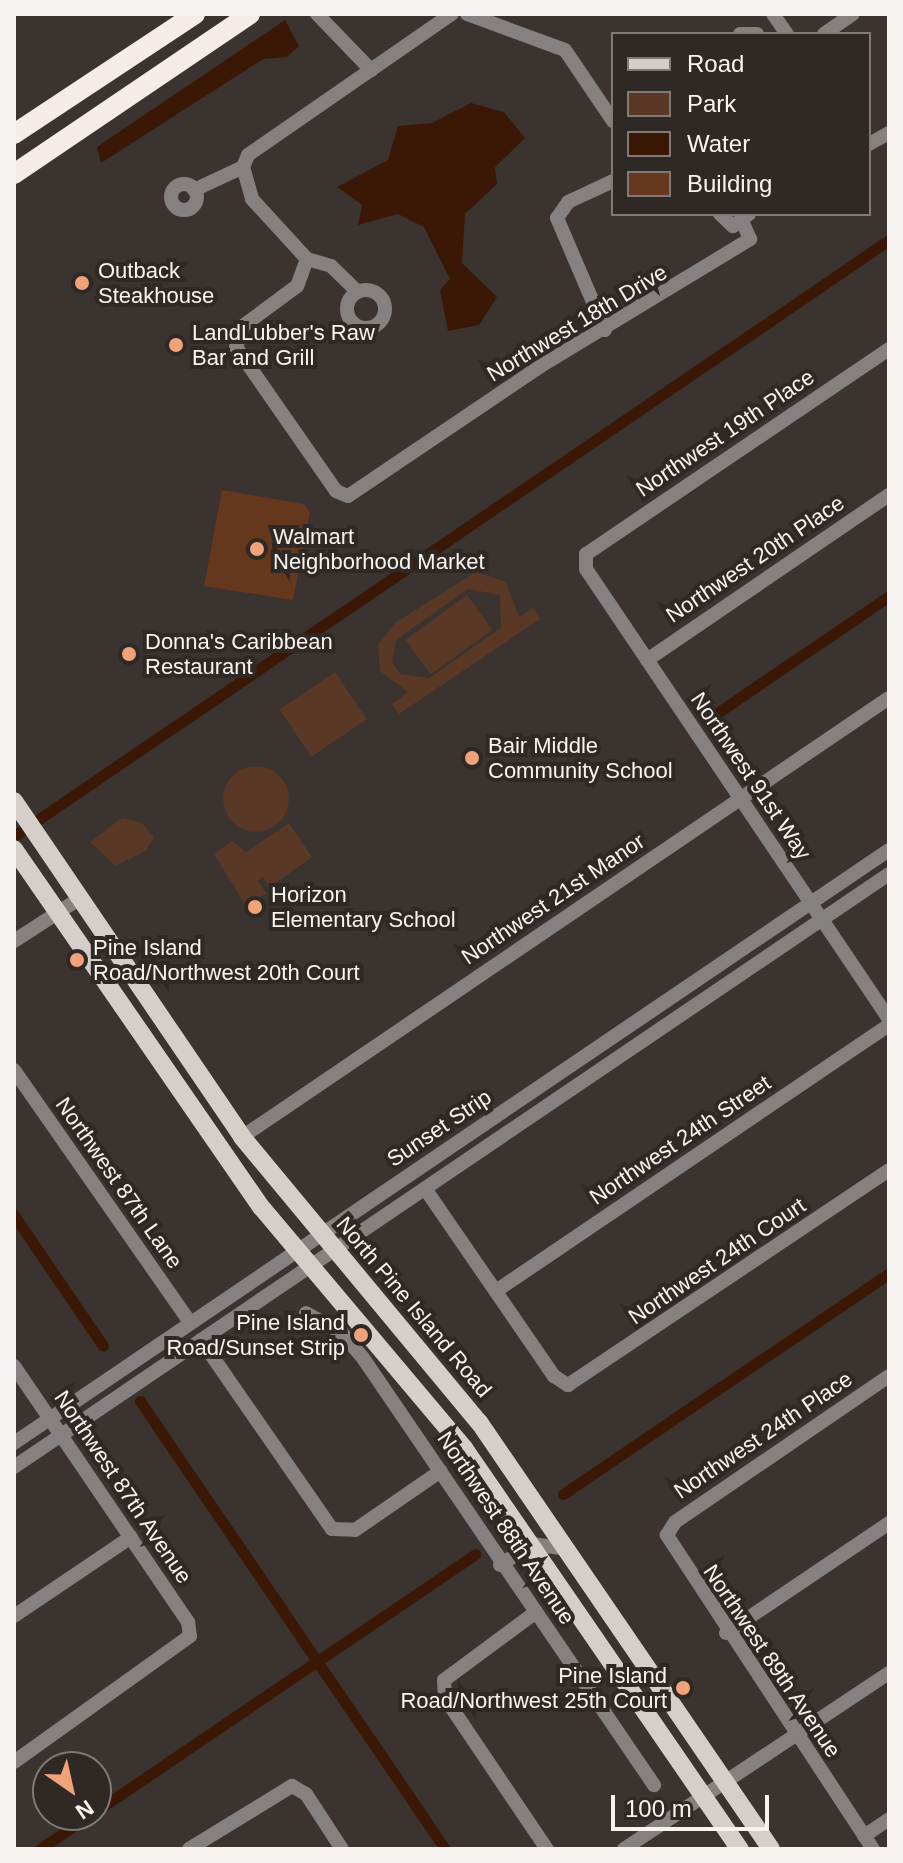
<!DOCTYPE html>
<style>
body{margin:0}
#map{position:relative;width:903px;height:1863px;overflow:hidden;background:#3a3330;font-family:Helvetica,sans-serif}
div>[style]{position:absolute}
.green>*{inset:0;background:#593826;transform-origin:0 0}
.round{border-radius:50%}
.water>*{inset:0;background:#3a1805}
.canal>*{height:11px;margin:-5.5px;padding:0 5.5px;transform-origin:5.5px;border-radius:5.5px;background:#3a1805}
.building>*{inset:0;background:#65371d}
.minor>*{height:14px;margin:-7px;padding:0 7px;transform-origin:7px;border-radius:7px;background:#858180}
.minor>.ring{margin:-7px;padding:0;box-sizing:content-box;background:none;border:14px solid #858180;border-radius:50%}
.major>*{height:18px;margin:-9px;padding:0 9px;transform-origin:9px;border-radius:9px;background:#d5ceca}
.highway>*{height:20px;margin:-10px;padding:0 10px;transform-origin:10px;border-radius:10px;background:#f5ece8}
.dots>*{width:22px;height:22px;translate:-50% -50%;box-sizing:border-box;border:4px solid #2f2926;border-radius:50%}
span{translate:-50% -50%;white-space:nowrap;text-align:center;line-height:1.15;-webkit-text-stroke:8px #2f2926;paint-order:stroke}
.poi-label{font-size:22px;color:#f7f3f1}
.left{translate:0 -50%;text-align:left}
.right{translate:-100% -50%;text-align:right}
.street-label{font-size:22px;color:#f7f3f1}
.frame{position:absolute;inset:0;border:16px solid #f7f3f1;pointer-events:none}
.legend{position:absolute;left:611px;top:32px;width:260px;height:184px;box-sizing:border-box;background:#2f2926;border:2px solid #7f7a77;margin:0;padding:10px 14px;list-style:none;font-size:24px;color:#f7f3f1}
.legend li{display:flex;align-items:center;gap:16px;height:40px}
.legend b{width:40px;border:2px solid #7f7a77}
.north{position:absolute;left:32px;top:1751px;width:80px;height:80px;box-sizing:border-box;background:#2f2926;border:2px solid #7f7a77;border-radius:50%;rotate:146deg;font-size:22px;font-weight:700;line-height:32px;text-align:center;color:#f7f3f1}
.north::after{content:'';display:block;margin:auto;width:28px;height:36px;background:#f0a279;clip-path:polygon(50% 0,100% 100%,50% 72%,0 100%)}
.scale{position:absolute;left:611px;top:1795px;width:158px;height:36px;box-sizing:border-box;border:4px solid #f7f3f1;border-top:0;padding-left:10px;font-size:24px;line-height:28px;white-space:nowrap;color:#f7f3f1;-webkit-text-stroke:6px #2f2926;paint-order:stroke}
</style>
<div id="map">
<div class="green">
<i style="clip-path:polygon(evenodd,476px 572px,506px 582px,519px 617px,533px 608px,540px 619px,399px 714px,392px 704px,408px 692px,380px 671px,378px 645px,395px 623px,476px 572px,468px 589px,500px 595px,501px 628px,429px 678px,400px 674px,392px 662px,396px 640px,468px 589px)"></i>
<i style="left:467px;top:595px;width:43px;height:76px;rotate:54deg"></i>
<i style="left:335px;top:672px;width:57px;height:67px;rotate:56deg"></i>
<i class="round" style="left:223px;top:766px;width:66px;height:66px"></i>
<i style="clip-path:polygon(122px 818px,142px 823px,154px 837px,146px 851px,115px 866px,90px 842px)"></i>
<i style="clip-path:polygon(289px 823px,312px 857px,270px 887px,263px 877px,258px 881px,267px 894px,244px 903px,214px 854px,232px 841px,246px 852px)"></i>
</div>
<div class="water">
<i style="clip-path:polygon(285px 20px,299px 46px,287px 57px,263px 59px,101px 163px,97px 147px)"></i>
<i style="clip-path:polygon(471px 103px,504px 112px,525px 138px,495px 167px,497px 184px,465px 214px,462px 263px,497px 297px,479px 325px,448px 331px,440px 290px,450px 279px,424px 227px,398px 214px,358px 225px,362px 205px,337px 187px,388px 160px,398px 126px,432px 123px)"></i>
</div>
<div class="canal">
<i style="left:710px;top:718px;width:217px;rotate:-34.3deg"></i>
<i style="left:14px;top:836px;width:1059px;rotate:-34.26deg"></i>
<i style="left:14px;top:1215px;width:158px;rotate:55.8deg"></i>
<i style="left:140px;top:1401px;width:542px;rotate:55.75deg"></i>
<i style="left:563px;top:1494px;width:394px;rotate:-34.1deg"></i>
<i style="left:96px;top:1811px;width:458px;rotate:-34.1deg"></i>
<i style="left:40px;top:1849px;width:60px;rotate:-34.2deg"></i>
</div>
<div class="building">
<i style="clip-path:polygon(222px 490px,304px 504px,310px 512px,293px 600px,204px 586px)"></i>
</div>
<div class="minor">
<i style="left:317px;top:14px;width:78px;rotate:46deg"></i>
<i style="left:467px;top:14px;width:104px;rotate:20.2deg"></i>
<i style="left:565px;top:50px;width:86px;rotate:55.9deg"></i>
<i style="left:773px;top:14px;width:24px;rotate:55deg"></i>
<i style="left:740px;top:34px;width:17px"></i>
<i style="left:824px;top:34px;width:35px;rotate:-35deg"></i>
<i style="left:869px;top:144px;width:23px;rotate:-29deg"></i>
<i style="left:243px;top:167px;width:33px;rotate:74deg"></i>
<i style="left:252px;top:199px;width:81px;rotate:47.5deg"></i>
<i style="left:307px;top:259px;width:25px;rotate:16deg"></i>
<i style="left:331px;top:266px;width:37px;rotate:44deg"></i>
<i class="ring" style="left:171px;top:184px;width:12px;height:12px"></i>
<i style="left:194px;top:190px;width:54px;rotate:-25.1deg"></i>
<i style="left:243px;top:167px;width:13px;rotate:-67deg"></i>
<i style="left:248px;top:155px;width:248px;rotate:-34.7deg"></i>
<i style="left:720px;top:214px;width:18px;rotate:43deg"></i>
<i style="left:733px;top:226px;width:20px;rotate:-37deg"></i>
<i style="left:307px;top:259px;width:29px;rotate:110deg"></i>
<i style="left:297px;top:286px;width:67px;rotate:143.5deg"></i>
<i style="left:243px;top:326px;width:22px;rotate:108deg"></i>
<i style="left:236px;top:347px;width:175px;rotate:55.2deg"></i>
<i style="left:336px;top:491px;width:13px;rotate:23deg"></i>
<i style="left:348px;top:496px;width:230px;rotate:-34deg"></i>
<i style="left:539px;top:367px;width:247px;rotate:-31.2deg"></i>
<i style="left:750px;top:239px;width:17px;rotate:-114deg"></i>
<i class="ring" style="left:347px;top:290px;width:24px;height:24px"></i>
<i style="left:605px;top:330px;width:122px;rotate:-113.2deg"></i>
<i style="left:557px;top:218px;width:19px;rotate:-55deg"></i>
<i style="left:568px;top:202px;width:50px;rotate:-25deg"></i>
<i style="left:889px;top:349px;width:366px;rotate:145.9deg"></i>
<i style="left:586px;top:554px;width:15px;rotate:90deg"></i>
<i style="left:586px;top:569px;width:543px;rotate:56.05deg"></i>
<i style="left:647px;top:660px;width:293px;rotate:-34.3deg"></i>
<i style="left:14px;top:941px;width:77px;rotate:-32.9deg"></i>
<i style="left:14px;top:1070px;width:306px;rotate:55.1deg"></i>
<i style="left:242px;top:1137px;width:782px;rotate:-34.16deg"></i>
<i style="left:426px;top:1190px;width:226px;rotate:55.5deg"></i>
<i style="left:554px;top:1376px;width:17px;rotate:33deg"></i>
<i style="left:568px;top:1385px;width:386px;rotate:-33.8deg"></i>
<i style="left:496px;top:1291px;width:475px;rotate:-34.1deg"></i>
<i style="left:306px;top:1313px;width:41px;rotate:29.1deg"></i>
<i style="left:342px;top:1333px;width:33px;rotate:50deg"></i>
<i style="left:363px;top:1358px;width:517px;rotate:55.73deg"></i>
<i style="left:201px;top:1340px;width:230px;rotate:55.3deg"></i>
<i style="left:332px;top:1529px;width:23px;rotate:2deg"></i>
<i style="left:355px;top:1530px;width:104px;rotate:-34.5deg"></i>
<i style="left:14px;top:1366px;width:310px;rotate:55.8deg"></i>
<i style="left:188px;top:1622px;width:14px;rotate:82deg"></i>
<i style="left:190px;top:1636px;width:216px;rotate:144.4deg"></i>
<i style="left:14px;top:1443px;width:1057px;rotate:-34.13deg"></i>
<i style="left:14px;top:1467px;width:1057px;rotate:-34.13deg"></i>
<i style="left:500px;top:1565px;width:38px;rotate:-33deg"></i>
<i style="left:532px;top:1544px;width:36px;rotate:8deg"></i>
<i style="left:536px;top:1612px;width:114px;rotate:143.5deg"></i>
<i style="left:444px;top:1680px;width:18px;rotate:87deg"></i>
<i style="left:445px;top:1698px;width:182px;rotate:56deg"></i>
<i style="left:14px;top:1616px;width:141px;rotate:-34deg"></i>
<i style="left:726px;top:1633px;width:197px;rotate:-34deg"></i>
<i style="left:864px;top:1836px;width:30px;rotate:-34deg"></i>
<i style="left:189px;top:1849px;width:121px;rotate:-31.5deg"></i>
<i style="left:292px;top:1786px;width:16px;rotate:30deg"></i>
<i style="left:306px;top:1794px;width:66px;rotate:56.8deg"></i>
<i style="left:624px;top:1849px;width:318px;rotate:-33.6deg"></i>
<i style="left:873px;top:1849px;width:376px;rotate:-123.3deg"></i>
<i style="left:667px;top:1535px;width:15px;rotate:-58deg"></i>
<i style="left:675px;top:1522px;width:259px;rotate:-34.3deg"></i>
</div>
<div class="major">
<i style="left:14px;top:801px;width:406px;rotate:55.8deg"></i>
<i style="left:242px;top:1137px;width:371px;rotate:50.3deg"></i>
<i style="left:479px;top:1422px;width:517px;rotate:55.63deg"></i>
<i style="left:14px;top:849px;width:436px;rotate:55.4deg"></i>
<i style="left:262px;top:1208px;width:314px;rotate:49.9deg"></i>
<i style="left:464px;top:1448px;width:487px;rotate:55.5deg"></i>
</div>
<div class="highway">
<i style="left:14px;top:134px;width:217px;rotate:-33.5deg"></i>
<i style="left:14px;top:174px;width:285px;rotate:-34.1deg"></i>
</div>
<div class="dots">
<i style="left:82px;top:283px;background:#f0a279"></i>
<i style="left:176px;top:345px;background:#f0a279"></i>
<i style="left:257px;top:549px;background:#f0a279"></i>
<i style="left:129px;top:654px;background:#f0a279"></i>
<i style="left:472px;top:758px;background:#f0a279"></i>
<i style="left:255px;top:907px;background:#f0a279"></i>
<i style="left:77px;top:960px;background:#f0a279"></i>
<i style="left:361px;top:1335px;background:#f0a279"></i>
<i style="left:683px;top:1688px;background:#f0a279"></i>
</div>
<div class="poi-label">
<span class="left" style="left:98px;top:283px">Outback<br>Steakhouse</span>
<span class="left" style="left:192px;top:345px">LandLubber's Raw<br>Bar and Grill</span>
<span class="left" style="left:273px;top:549px">Walmart<br>Neighborhood Market</span>
<span class="left" style="left:145px;top:654px">Donna's Caribbean<br>Restaurant</span>
<span class="left" style="left:488px;top:758px">Bair Middle<br>Community School</span>
<span class="left" style="left:271px;top:907px">Horizon<br>Elementary School</span>
<span class="left" style="left:93px;top:960px">Pine Island<br>Road/Northwest 20th Court</span>
<span class="right" style="left:345px;top:1335px">Pine Island<br>Road/Sunset Strip</span>
<span class="right" style="left:667px;top:1688px">Pine Island<br>Road/Northwest 25th Court</span>
</div>
<div class="street-label">
<span style="left:577px;top:323px;rotate:-31deg">Northwest 18th Drive</span>
<span style="left:725px;top:433px;rotate:-34deg">Northwest 19th Place</span>
<span style="left:755px;top:559px;rotate:-34deg">Northwest 20th Place</span>
<span style="left:751px;top:776px;rotate:56deg">Northwest 91st Way</span>
<span style="left:553px;top:899px;rotate:-34deg">Northwest 21st Manor</span>
<span style="left:439px;top:1128px;rotate:-34deg">Sunset Strip</span>
<span style="left:680px;top:1140px;rotate:-34deg">Northwest 24th Street</span>
<span style="left:119px;top:1183px;rotate:55deg">Northwest 87th Lane</span>
<span style="left:717px;top:1261px;rotate:-34deg">Northwest 24th Court</span>
<span style="left:414px;top:1307px;rotate:50deg">North Pine Island Road</span>
<span style="left:763px;top:1435px;rotate:-34deg">Northwest 24th Place</span>
<span style="left:123px;top:1487px;rotate:56deg">Northwest 87th Avenue</span>
<span style="left:506px;top:1528px;rotate:56deg">Northwest 88th Avenue</span>
<span style="left:772px;top:1661px;rotate:56deg">Northwest 89th Avenue</span>
</div>
<div class="frame"></div>
<ul class="legend">
<li><b style="height:10px;background:#d5ceca"></b>Road</li>
<li><b style="height:22px;background:#593826"></b>Park</li>
<li><b style="height:22px;background:#3a1805"></b>Water</li>
<li><b style="height:22px;background:#65371d"></b>Building</li>
</ul>
<div class="north">N</div>
<div class="scale">100 m</div>
</div>
